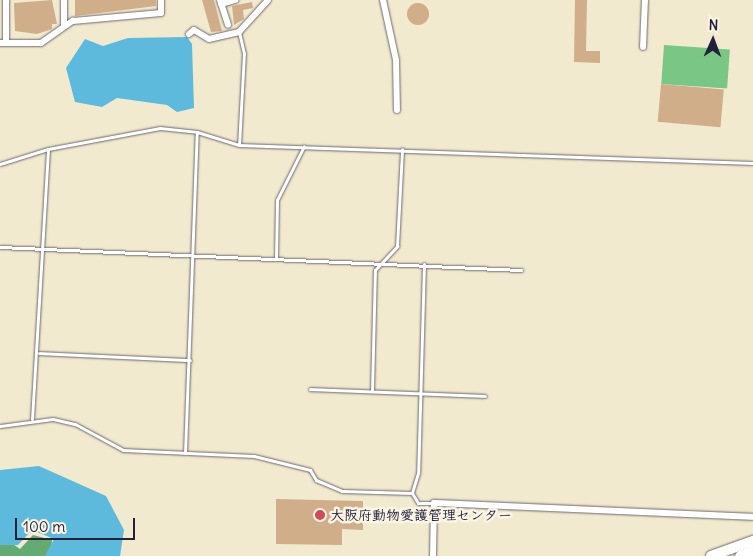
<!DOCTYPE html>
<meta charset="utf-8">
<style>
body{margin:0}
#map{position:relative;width:753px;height:556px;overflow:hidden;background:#f2eacf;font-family:Delius,"Klee One",sans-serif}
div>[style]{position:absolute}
.green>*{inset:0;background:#7ac685;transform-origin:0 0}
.forest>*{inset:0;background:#63ab72}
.water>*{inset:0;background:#5ebadc}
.building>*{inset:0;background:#cfae89;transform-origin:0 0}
.round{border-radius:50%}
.roads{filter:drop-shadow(0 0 1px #6b686f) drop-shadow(0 0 1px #6b686f)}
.service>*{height:3px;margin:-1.5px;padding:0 1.5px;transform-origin:1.5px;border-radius:1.5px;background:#fff}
.minor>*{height:6px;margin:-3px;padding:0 3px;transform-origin:3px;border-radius:3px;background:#fff}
.primary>*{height:10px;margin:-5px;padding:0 5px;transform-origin:5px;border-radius:5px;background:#fff}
.motorway>*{height:11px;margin:-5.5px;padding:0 5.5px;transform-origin:5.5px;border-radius:5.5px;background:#fff}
.dots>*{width:14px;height:14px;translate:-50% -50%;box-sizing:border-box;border:2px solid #fcf5e5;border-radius:50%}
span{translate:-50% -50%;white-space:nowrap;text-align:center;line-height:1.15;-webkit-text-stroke:5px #fcf5e5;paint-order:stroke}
.poi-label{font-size:14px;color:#22223b;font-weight:700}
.left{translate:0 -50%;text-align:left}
.north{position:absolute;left:688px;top:15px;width:50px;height:50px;-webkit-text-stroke:4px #fcf5e5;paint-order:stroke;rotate:2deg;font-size:14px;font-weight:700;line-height:20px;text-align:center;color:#22223b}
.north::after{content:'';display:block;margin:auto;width:18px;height:22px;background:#22223b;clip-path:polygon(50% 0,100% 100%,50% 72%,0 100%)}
.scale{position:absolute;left:15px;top:518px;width:120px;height:22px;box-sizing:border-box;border:2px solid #22223b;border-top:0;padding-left:6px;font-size:15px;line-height:18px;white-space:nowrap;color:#22223b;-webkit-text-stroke:4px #fcf5e5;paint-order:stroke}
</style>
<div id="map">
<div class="green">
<i style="left:664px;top:45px;width:66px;height:39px;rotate:4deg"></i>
</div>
<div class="forest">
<i style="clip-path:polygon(0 535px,20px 549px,33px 535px,52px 540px,51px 556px,0 556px)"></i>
</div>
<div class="water">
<i style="clip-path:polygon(187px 37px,192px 44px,194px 108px,177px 112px,167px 105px,117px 98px,102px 107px,75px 102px,66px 68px,85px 39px,103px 46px,128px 38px)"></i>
<i style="clip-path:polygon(39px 466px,106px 496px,124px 530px,120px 556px,45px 556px,54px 539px,32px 530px,18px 545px,0 545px,0 470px)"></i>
</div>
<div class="building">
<i style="clip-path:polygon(52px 0,57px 24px,52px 24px,52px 29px,37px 34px,15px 31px,14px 3px)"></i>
<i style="clip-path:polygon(75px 0,156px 0,156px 6px,75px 16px)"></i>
<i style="clip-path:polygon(202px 0,214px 0,222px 31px,211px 32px)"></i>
<i style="clip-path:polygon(575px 0,587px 0,586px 51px,600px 51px,600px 63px,574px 62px)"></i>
<i style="clip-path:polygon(252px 2px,253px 8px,243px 10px,244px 19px,234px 25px,232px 6px)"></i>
<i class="round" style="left:407px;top:3px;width:22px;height:22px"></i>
<i style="left:661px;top:84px;width:63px;height:38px;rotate:5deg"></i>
<i style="clip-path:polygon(276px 499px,363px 501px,363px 530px,342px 529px,342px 545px,276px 544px)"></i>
</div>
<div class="roads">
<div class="service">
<i style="left:239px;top:32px;width:22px;rotate:77deg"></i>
<i style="left:244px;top:53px;width:92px;rotate:93.1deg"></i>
<i style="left:0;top:164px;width:50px;rotate:-17.4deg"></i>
<i style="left:48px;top:149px;width:114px;rotate:-10.6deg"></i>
<i style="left:160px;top:128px;width:37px;rotate:6deg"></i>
<i style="left:197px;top:132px;width:44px;rotate:17.2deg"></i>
<i style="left:239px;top:145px;width:514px;rotate:2.01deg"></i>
<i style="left:0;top:247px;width:522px;rotate:2.53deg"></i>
<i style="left:276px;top:258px;width:58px;rotate:-89deg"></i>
<i style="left:277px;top:200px;width:60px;rotate:-63.4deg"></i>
<i style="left:424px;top:264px;width:209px;rotate:91.6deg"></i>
<i style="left:418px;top:473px;width:21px;rotate:107deg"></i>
<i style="left:412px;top:493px;width:12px;rotate:59deg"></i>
<i style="left:418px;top:503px;width:16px"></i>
<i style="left:39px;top:353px;width:151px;rotate:2.7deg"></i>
<i style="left:310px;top:389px;width:175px;rotate:2.3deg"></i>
<i style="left:372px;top:391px;width:121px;rotate:-88.6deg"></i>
<i style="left:375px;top:270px;width:33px;rotate:-47deg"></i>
<i style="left:397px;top:246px;width:97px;rotate:-87deg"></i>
<i style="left:32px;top:419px;width:270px;rotate:-86.6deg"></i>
<i style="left:0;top:426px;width:53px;rotate:-7.5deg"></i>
<i style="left:53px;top:419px;width:23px;rotate:13deg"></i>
<i style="left:75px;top:424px;width:55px;rotate:28.4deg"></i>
<i style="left:123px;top:450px;width:131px;rotate:2.6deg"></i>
<i style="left:254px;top:456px;width:58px;rotate:14deg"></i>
<i style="left:310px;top:470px;width:12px;rotate:59deg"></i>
<i style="left:316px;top:480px;width:28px;rotate:23deg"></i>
<i style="left:342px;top:491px;width:70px;rotate:1.6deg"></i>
<i style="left:185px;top:453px;width:321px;rotate:-87.9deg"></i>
</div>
<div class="minor">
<i style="left:6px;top:0;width:43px;rotate:90deg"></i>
<i style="left:64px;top:0;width:26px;rotate:90deg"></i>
<i style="left:220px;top:0;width:26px;rotate:72deg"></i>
<i style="left:383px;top:0;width:61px;rotate:77.8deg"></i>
<i style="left:396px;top:60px;width:50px;rotate:88.9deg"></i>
<i style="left:221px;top:4px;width:15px;rotate:-16deg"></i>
<i style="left:189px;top:34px;width:6px;rotate:-39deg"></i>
<i style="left:194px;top:30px;width:17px;rotate:31deg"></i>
<i style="left:209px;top:39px;width:31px;rotate:-13deg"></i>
<i style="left:239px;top:32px;width:43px;rotate:-47.8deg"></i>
<i style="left:0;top:43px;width:41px"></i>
<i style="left:41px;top:43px;width:39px;rotate:-35deg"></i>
<i style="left:73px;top:21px;width:88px;rotate:-5.2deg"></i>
<i style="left:161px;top:13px;width:13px;rotate:-90deg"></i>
<i style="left:643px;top:47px;width:47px;rotate:-87.6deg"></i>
<i style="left:433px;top:556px;width:53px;rotate:-88.9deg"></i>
<i style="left:434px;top:503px;width:319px;rotate:2.5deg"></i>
</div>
<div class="primary">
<i style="left:711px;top:556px;width:45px;rotate:-19.7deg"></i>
</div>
<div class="motorway">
<i style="left:740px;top:556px;width:14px;rotate:-21deg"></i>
</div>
</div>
<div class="dots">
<i style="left:320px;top:515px;background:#d1495b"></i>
</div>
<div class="poi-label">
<span class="left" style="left:330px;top:515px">大阪府動物愛護管理センター</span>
</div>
<div class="north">N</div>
<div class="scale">100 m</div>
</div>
